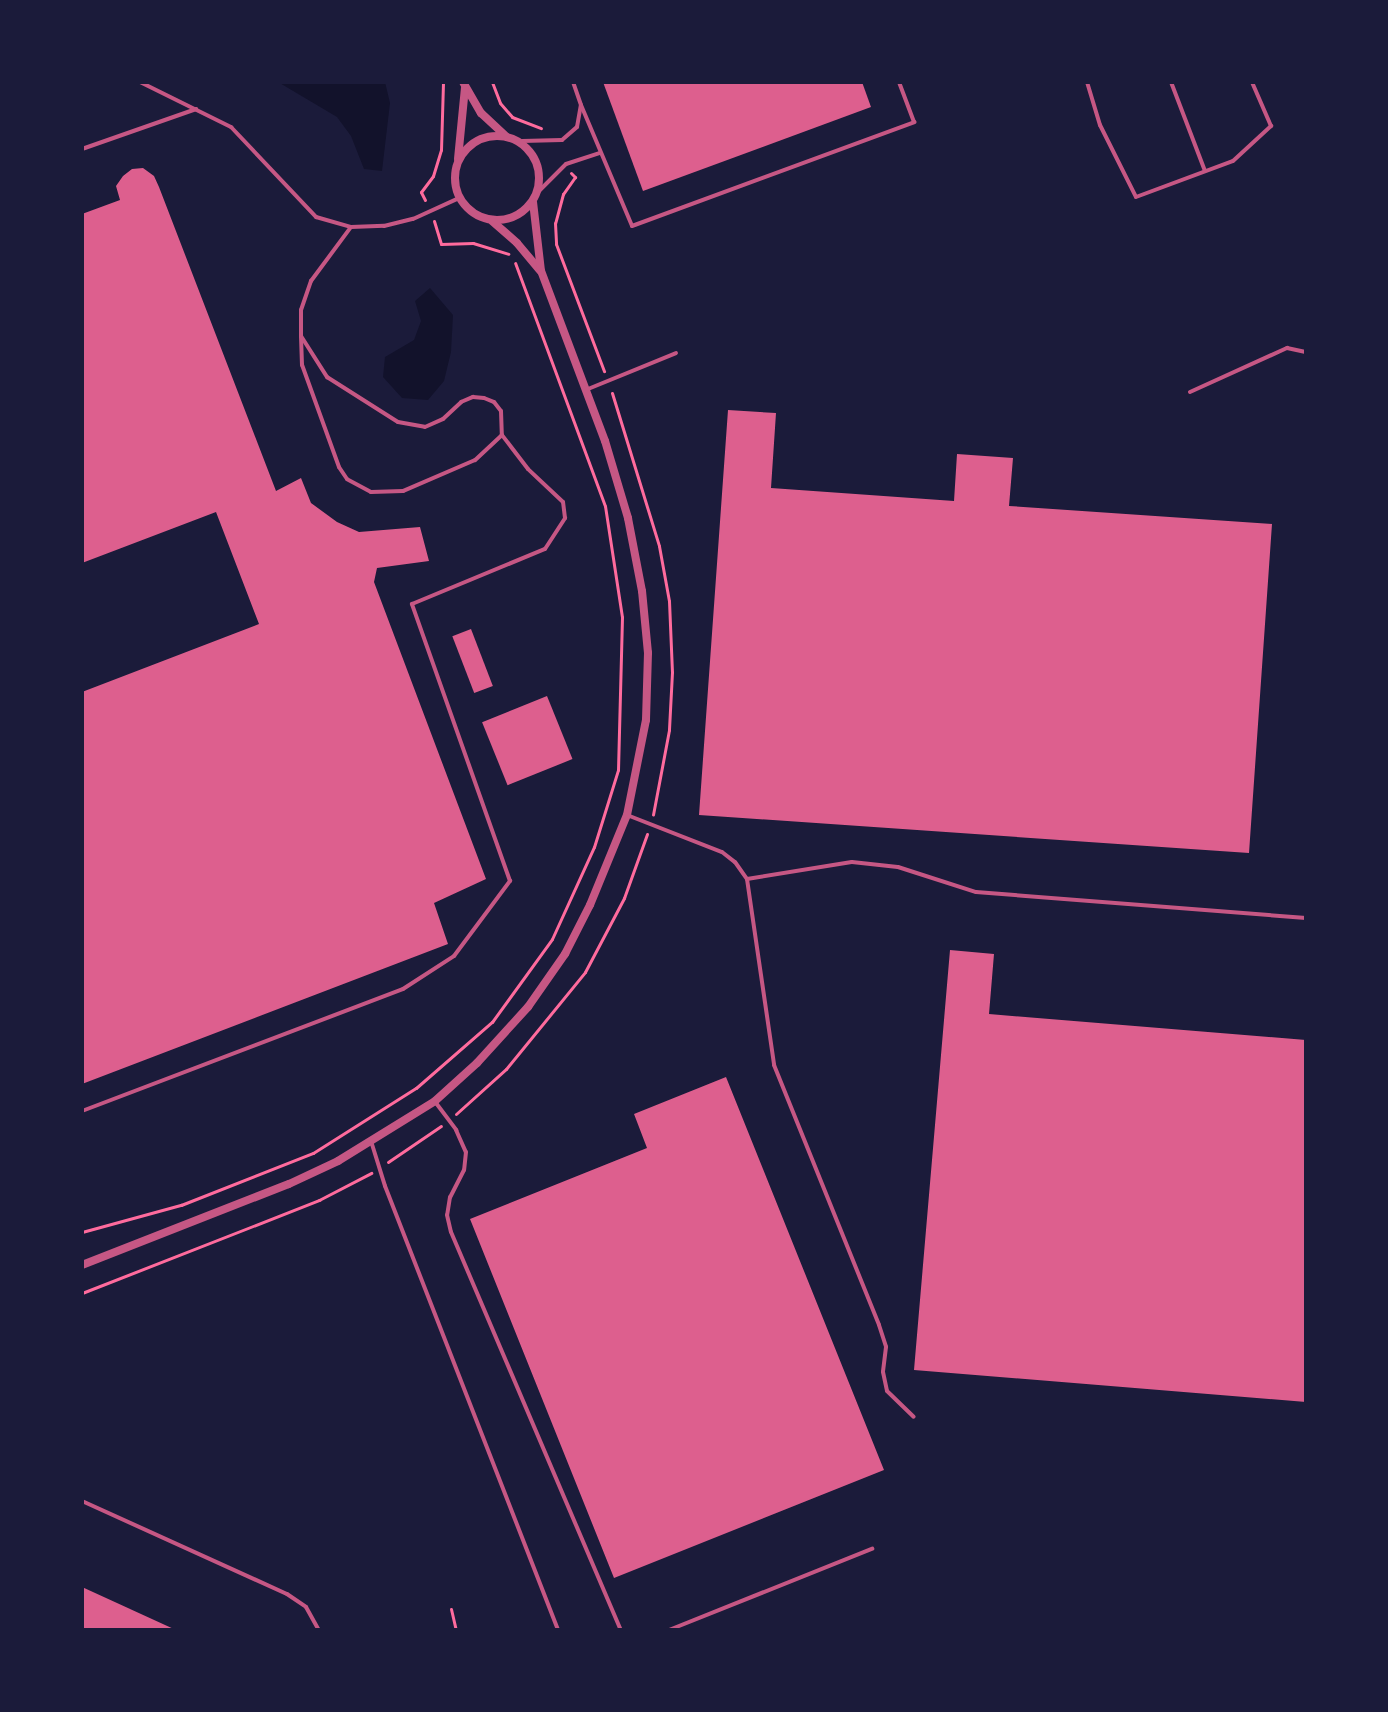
<!DOCTYPE html>
<style>
body{margin:0}
#map{position:relative;width:1388px;height:1712px;overflow:hidden;background:#1b1b3a;font-family:"IBM Plex Sans",sans-serif}
div>[style]{position:absolute}
.water>*{inset:0;background:#12122b}
.building>*{inset:0;background:#dd5f8e;transform-origin:0 0}
.path>*{height:3px;margin:-1.5px;padding:0 1.5px;transform-origin:1.5px;border-radius:1.5px;background:#ff6b9d}
.service>*{height:4px;margin:-2px;padding:0 2px;transform-origin:2px;border-radius:2px;background:#c65784}
.minor>*{height:8px;margin:-4px;padding:0 4px;transform-origin:4px;border-radius:4px;background:#c65784}
.minor>.ring{margin:-4px;padding:0;box-sizing:content-box;background:none;border:8px solid #c65784;border-radius:50%}
span{translate:-50% -50%;white-space:nowrap;text-align:center;line-height:1.15;-webkit-text-stroke:6px #1b1b3a;paint-order:stroke}
.frame{position:absolute;inset:0;border:84px solid #1b1b3a;pointer-events:none}
</style>
<div id="map">
<div class="water">
<i style="clip-path:polygon(278px 82px,385px 82px,390px 103px,382px 171px,364px 169px,351px 136px,337px 117px)"></i>
<i style="clip-path:polygon(430px 288px,453px 315px,451px 352px,444px 381px,428px 400px,402px 398px,383px 377px,385px 357px,414px 340px,421px 321px,415px 301px)"></i>
</div>
<div class="building">
<i style="clip-path:polygon(603px 82px,862px 82px,871px 107px,643px 191px)"></i>
<i style="clip-path:polygon(143px 168px,154px 176px,159px 187px,276px 491px,301px 478px,311px 503px,337px 522px,359px 532px,420px 527px,429px 561px,377px 568px,374px 582px,486px 879px,434px 903px,448px 944px,82px 1084px,82px 692px,259px 624px,216px 512px,82px 563px,82px 214px,120px 200px,116px 186px,123px 176px,132px 169px)"></i>
<i style="clip-path:polygon(728px 410px,776px 413px,771px 488px,954px 501px,957px 454px,1013px 458px,1009px 506px,1272px 524px,1249px 853px,699px 815px)"></i>
<i style="left:471px;top:629px;width:61px;height:20px;rotate:69deg"></i>
<i style="left:547px;top:696px;width:68px;height:70px;rotate:68deg"></i>
<i style="clip-path:polygon(950px 950px,994px 954px,989px 1014px,1306px 1040px,1306px 1402px,914px 1370px)"></i>
<i style="clip-path:polygon(726px 1077px,884px 1470px,614px 1578px,470px 1219px,647px 1148px,634px 1114px)"></i>
<i style="clip-path:polygon(82px 1587px,176px 1630px,82px 1630px)"></i>
</div>
<div class="path">
<i style="left:492px;top:82px;width:22px;rotate:69deg"></i>
<i style="left:500px;top:103px;width:18px;rotate:49deg"></i>
<i style="left:512px;top:117px;width:31px;rotate:21deg"></i>
<i style="left:571px;top:173px;width:6px;rotate:45deg"></i>
<i style="left:575px;top:177px;width:21px;rotate:125deg"></i>
<i style="left:563px;top:194px;width:30px;rotate:105deg"></i>
<i style="left:555px;top:223px;width:21px;rotate:87deg"></i>
<i style="left:556px;top:244px;width:136px;rotate:69.3deg"></i>
<i style="left:425px;top:200px;width:9px;rotate:-117deg"></i>
<i style="left:421px;top:192px;width:20px;rotate:-53deg"></i>
<i style="left:433px;top:176px;width:27px;rotate:-73deg"></i>
<i style="left:441px;top:150px;width:68px;rotate:-88.3deg"></i>
<i style="left:434px;top:221px;width:24px;rotate:73deg"></i>
<i style="left:441px;top:244px;width:32px;rotate:-2deg"></i>
<i style="left:473px;top:243px;width:37px;rotate:17deg"></i>
<i style="left:612px;top:393px;width:160px;rotate:72.9deg"></i>
<i style="left:659px;top:546px;width:56px;rotate:79.7deg"></i>
<i style="left:669px;top:601px;width:71px;rotate:87.6deg"></i>
<i style="left:672px;top:672px;width:58px;rotate:93deg"></i>
<i style="left:669px;top:730px;width:86px;rotate:100.7deg"></i>
<i style="left:456px;top:1114px;width:67px;rotate:-42deg"></i>
<i style="left:506px;top:1069px;width:125px;rotate:-50.8deg"></i>
<i style="left:585px;top:972px;width:84px;rotate:-62.2deg"></i>
<i style="left:624px;top:898px;width:68px;rotate:-70.2deg"></i>
<i style="left:388px;top:1162px;width:64px;rotate:-34.2deg"></i>
<i style="left:82px;top:1232px;width:103px;rotate:-15.3deg"></i>
<i style="left:181px;top:1205px;width:142px;rotate:-21.5deg"></i>
<i style="left:313px;top:1153px;width:122px;rotate:-32.3deg"></i>
<i style="left:416px;top:1088px;width:101px;rotate:-41deg"></i>
<i style="left:492px;top:1022px;width:102px;rotate:-54.1deg"></i>
<i style="left:552px;top:939px;width:101px;rotate:-65.5deg"></i>
<i style="left:594px;top:847px;width:81px;rotate:-72.7deg"></i>
<i style="left:618px;top:770px;width:153px;rotate:-88.5deg"></i>
<i style="left:622px;top:617px;width:112px;rotate:-98.7deg"></i>
<i style="left:605px;top:506px;width:259px;rotate:-110.3deg"></i>
<i style="left:82px;top:1293px;width:255px;rotate:-21.4deg"></i>
<i style="left:319px;top:1200px;width:59px;rotate:-27.4deg"></i>
<i style="left:451px;top:1609px;width:22px;rotate:77deg"></i>
</div>
<div class="service">
<i style="left:140px;top:82px;width:102px;rotate:26.3deg"></i>
<i style="left:231px;top:127px;width:124px;rotate:46.6deg"></i>
<i style="left:316px;top:217px;width:36px;rotate:16deg"></i>
<i style="left:351px;top:227px;width:33px;rotate:-2deg"></i>
<i style="left:384px;top:226px;width:30px;rotate:-14deg"></i>
<i style="left:413px;top:219px;width:51px;rotate:-24.5deg"></i>
<i style="left:1087px;top:82px;width:45px;rotate:73.2deg"></i>
<i style="left:1100px;top:125px;width:80px;rotate:63.4deg"></i>
<i style="left:1136px;top:197px;width:103px;rotate:-20.4deg"></i>
<i style="left:1233px;top:161px;width:52px;rotate:-42.6deg"></i>
<i style="left:1271px;top:126px;width:48px;rotate:-113.4deg"></i>
<i style="left:1171px;top:82px;width:95px;rotate:69.1deg"></i>
<i style="left:581px;top:105px;width:131px;rotate:67.1deg"></i>
<i style="left:632px;top:226px;width:301px;rotate:-20.2deg"></i>
<i style="left:914px;top:122px;width:43px;rotate:-110.6deg"></i>
<i style="left:522px;top:141px;width:40px;rotate:-1.4deg"></i>
<i style="left:562px;top:140px;width:20px;rotate:-41deg"></i>
<i style="left:577px;top:127px;width:22px;rotate:-80deg"></i>
<i style="left:581px;top:105px;width:24px;rotate:-109deg"></i>
<i style="left:82px;top:149px;width:121px;rotate:-19.3deg"></i>
<i style="left:537px;top:193px;width:41px;rotate:-45deg"></i>
<i style="left:566px;top:164px;width:35px;rotate:-18deg"></i>
<i style="left:301px;top:336px;width:49px;rotate:57.6deg"></i>
<i style="left:327px;top:377px;width:84px;rotate:32.4deg"></i>
<i style="left:398px;top:422px;width:27px;rotate:10deg"></i>
<i style="left:425px;top:427px;width:20px;rotate:-24deg"></i>
<i style="left:443px;top:419px;width:25px;rotate:-43deg"></i>
<i style="left:461px;top:402px;width:13px;rotate:-23deg"></i>
<i style="left:473px;top:397px;width:11px;rotate:5deg"></i>
<i style="left:484px;top:398px;width:11px;rotate:22deg"></i>
<i style="left:494px;top:402px;width:11px;rotate:52deg"></i>
<i style="left:501px;top:411px;width:24px;rotate:88deg"></i>
<i style="left:502px;top:435px;width:37px;rotate:137deg"></i>
<i style="left:475px;top:460px;width:78px;rotate:156.7deg"></i>
<i style="left:403px;top:491px;width:32px;rotate:178deg"></i>
<i style="left:371px;top:492px;width:27px;rotate:-152deg"></i>
<i style="left:347px;top:479px;width:14px;rotate:-124deg"></i>
<i style="left:339px;top:467px;width:109px;rotate:-109.9deg"></i>
<i style="left:302px;top:365px;width:29px;rotate:-92deg"></i>
<i style="left:301px;top:336px;width:26px;rotate:-90deg"></i>
<i style="left:301px;top:310px;width:31px;rotate:-71deg"></i>
<i style="left:311px;top:281px;width:67px;rotate:-53.5deg"></i>
<i style="left:588px;top:389px;width:95px;rotate:-22.2deg"></i>
<i style="left:1190px;top:392px;width:107px;rotate:-24.4deg"></i>
<i style="left:1287px;top:348px;width:19px;rotate:12deg"></i>
<i style="left:627px;top:815px;width:102px;rotate:21.3deg"></i>
<i style="left:722px;top:852px;width:16px;rotate:38deg"></i>
<i style="left:735px;top:862px;width:21px;rotate:55deg"></i>
<i style="left:747px;top:879px;width:188px;rotate:81.7deg"></i>
<i style="left:774px;top:1065px;width:280px;rotate:68deg"></i>
<i style="left:879px;top:1325px;width:23px;rotate:72deg"></i>
<i style="left:886px;top:1347px;width:25px;rotate:97deg"></i>
<i style="left:883px;top:1372px;width:19px;rotate:78deg"></i>
<i style="left:887px;top:1391px;width:37px;rotate:44deg"></i>
<i style="left:747px;top:879px;width:106px;rotate:-9.2deg"></i>
<i style="left:852px;top:862px;width:46px;rotate:6.2deg"></i>
<i style="left:898px;top:867px;width:82px;rotate:17.8deg"></i>
<i style="left:976px;top:892px;width:331px;rotate:4.5deg"></i>
<i style="left:436px;top:1103px;width:34px;rotate:53deg"></i>
<i style="left:456px;top:1130px;width:24px;rotate:66deg"></i>
<i style="left:466px;top:1152px;width:18px;rotate:96deg"></i>
<i style="left:464px;top:1170px;width:30px;rotate:117deg"></i>
<i style="left:450px;top:1197px;width:18px;rotate:99deg"></i>
<i style="left:447px;top:1215px;width:17px;rotate:77deg"></i>
<i style="left:451px;top:1232px;width:433px;rotate:66.9deg"></i>
<i style="left:82px;top:1111px;width:343px;rotate:-20.8deg"></i>
<i style="left:403px;top:989px;width:61px;rotate:-32.9deg"></i>
<i style="left:454px;top:956px;width:94px;rotate:-53.3deg"></i>
<i style="left:510px;top:881px;width:294px;rotate:-109.5deg"></i>
<i style="left:412px;top:604px;width:144px;rotate:-22.5deg"></i>
<i style="left:545px;top:549px;width:37px;rotate:-57deg"></i>
<i style="left:565px;top:518px;width:16px;rotate:-97deg"></i>
<i style="left:563px;top:502px;width:48px;rotate:-136.7deg"></i>
<i style="left:528px;top:469px;width:43px;rotate:-127.4deg"></i>
<i style="left:371px;top:1141px;width:47px;rotate:72.7deg"></i>
<i style="left:385px;top:1186px;width:477px;rotate:68.7deg"></i>
<i style="left:82px;top:1501px;width:225px;rotate:24.4deg"></i>
<i style="left:287px;top:1594px;width:23px;rotate:34deg"></i>
<i style="left:306px;top:1607px;width:26px;rotate:61deg"></i>
<i style="left:669px;top:1630px;width:219px;rotate:-21.8deg"></i>
</div>
<div class="minor">
<i style="left:463px;top:82px;width:36px;rotate:60deg"></i>
<i style="left:481px;top:113px;width:34px;rotate:43deg"></i>
<i class="ring" style="left:455px;top:136px;width:76px;height:76px"></i>
<i style="left:458px;top:159px;width:71px;rotate:-84.4deg"></i>
<i style="left:492px;top:221px;width:33px;rotate:41deg"></i>
<i style="left:517px;top:243px;width:35px;rotate:50deg"></i>
<i style="left:82px;top:1265px;width:222px;rotate:-21.4deg"></i>
<i style="left:289px;top:1184px;width:54px;rotate:-25.1deg"></i>
<i style="left:338px;top:1161px;width:114px;rotate:-31.7deg"></i>
<i style="left:435px;top:1101px;width:57px;rotate:-42.1deg"></i>
<i style="left:477px;top:1063px;width:76px;rotate:-47.7deg"></i>
<i style="left:528px;top:1007px;width:65px;rotate:-55.1deg"></i>
<i style="left:565px;top:954px;width:55px;rotate:-63deg"></i>
<i style="left:590px;top:905px;width:97px;rotate:-67.7deg"></i>
<i style="left:627px;top:815px;width:97px;rotate:-78.7deg"></i>
<i style="left:646px;top:720px;width:67px;rotate:-88.3deg"></i>
<i style="left:648px;top:653px;width:62px;rotate:-95.5deg"></i>
<i style="left:642px;top:591px;width:74px;rotate:-100.9deg"></i>
<i style="left:628px;top:518px;width:80px;rotate:-106.6deg"></i>
<i style="left:605px;top:441px;width:182px;rotate:-110.6deg"></i>
<i style="left:541px;top:271px;width:69px;rotate:-96.6deg"></i>
</div>
<div class="frame"></div>
</div>
